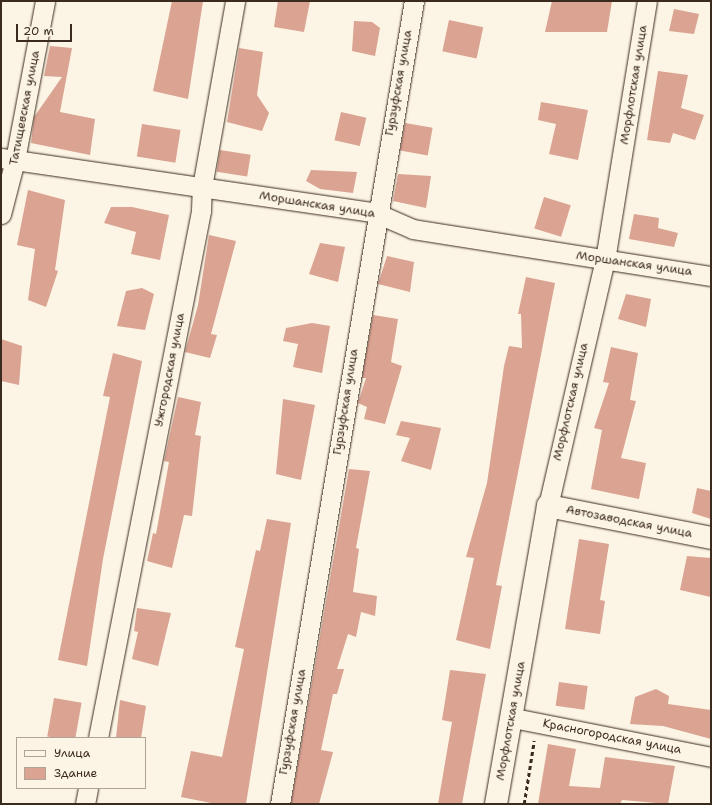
<!DOCTYPE html>
<meta charset="utf-8">
<style>
body{margin:0}
#map{position:relative;width:712px;height:805px;overflow:hidden;background:#fcf5e5;font-family:"Shantell Sans",sans-serif}
div>[style]{position:absolute}
.building>*{inset:0;background:#daa392;transform-origin:0 0}
.path>*{height:2.5px;margin-top:-1.25px;transform-origin:0;background:repeating-linear-gradient(90deg,#3b2a1e 0 4px,transparent 0 7px)}
.roads{filter:drop-shadow(0 0 1px #3b2a1e) drop-shadow(0 0 1px #3b2a1e)}
.minor>*{height:19px;margin:-9.5px;padding:0 9.5px;transform-origin:9.5px;border-radius:9.5px;background:#fcf5e5}
.tertiary>*{height:22px;margin:-11px;padding:0 11px;transform-origin:11px;border-radius:11px;background:#fcf5e5}
span{translate:-50% -50%;white-space:nowrap;text-align:center;line-height:1.15;-webkit-text-stroke:3.5px #fcf5e5;paint-order:stroke}
.street-label{font-size:12px;color:#3b2a1e}
.frame{position:absolute;inset:0;border:2px solid #3b2a1e;pointer-events:none}
.legend{position:absolute;left:16px;top:737px;width:130px;height:52px;box-sizing:border-box;background:#fcf5e5;border:1px solid #afa495;margin:0;padding:5px 7px;list-style:none;font-size:12px;color:#3b2a1e}
.legend li{display:flex;align-items:center;gap:8px;height:20px}
.legend b{width:20px;border:1px solid #afa495}
.scale{position:absolute;left:16px;top:24px;width:56px;height:18px;box-sizing:border-box;border:2px solid #3b2a1e;border-top:0;padding-left:5px;font-size:12px;line-height:14px;white-space:nowrap;color:#3b2a1e;-webkit-text-stroke:3px #fcf5e5;paint-order:stroke}
</style>
<div id="map">
<div class="building">
<i style="clip-path:polygon(172px 1px,203px 1px,188px 99px,153px 91px)"></i>
<i style="clip-path:polygon(278px 1px,310px 1px,304px 32px,274px 27px)"></i>
<i style="clip-path:polygon(552px 1px,612px 1px,607px 32px,545px 32px)"></i>
<i style="clip-path:polygon(674px 9px,699px 14px,694px 34px,669px 31px)"></i>
<i style="left:449px;top:20px;width:35px;height:32px;rotate:12deg"></i>
<i style="clip-path:polygon(354px 21px,372px 22px,380px 28px,375px 56px,352px 51px)"></i>
<i style="clip-path:polygon(50px 46px,72px 48px,60px 112px,95px 119px,90px 155px,31px 143px,34px 117px,62px 77px,44px 76px)"></i>
<i style="clip-path:polygon(239px 48px,263px 52px,257px 95px,269px 113px,262px 131px,227px 122px)"></i>
<i style="clip-path:polygon(658px 71px,688px 75px,681px 108px,704px 115px,695px 140px,673px 133px,670px 143px,647px 140px)"></i>
<i style="clip-path:polygon(541px 102px,588px 110px,578px 160px,549px 154px,556px 124px,538px 120px)"></i>
<i style="left:341px;top:112px;width:26px;height:29px;rotate:13deg"></i>
<i style="left:405px;top:123px;width:28px;height:28px;rotate:10deg"></i>
<i style="left:142px;top:124px;width:39px;height:33px;rotate:9deg"></i>
<i style="left:220px;top:150px;width:31px;height:22px;rotate:9deg"></i>
<i style="clip-path:polygon(311px 170px,357px 172px,353px 193px,320px 189px,306px 181px)"></i>
<i style="clip-path:polygon(398px 174px,431px 176px,426px 208px,393px 201px)"></i>
<i style="clip-path:polygon(28px 190px,65px 200px,55px 270px,58px 271px,46px 307px,28px 300px,35px 249px,17px 245px)"></i>
<i style="left:544px;top:197px;width:28px;height:33px;rotate:17deg"></i>
<i style="clip-path:polygon(111px 207px,132px 207px,169px 215px,160px 260px,131px 254px,136px 232px,104px 223px)"></i>
<i style="clip-path:polygon(634px 214px,659px 218px,658px 228px,678px 233px,674px 247px,629px 239px)"></i>
<i style="clip-path:polygon(209px 235px,236px 241px,211px 334px,217px 335px,210px 358px,185px 352px,198px 305px)"></i>
<i style="clip-path:polygon(320px 243px,345px 247px,338px 282px,309px 274px)"></i>
<i style="clip-path:polygon(387px 256px,414px 262px,410px 292px,378px 284px)"></i>
<i style="clip-path:polygon(526px 277px,555px 283px,496px 585px,502px 586px,490px 649px,456px 640px,474px 558px,466px 557px,487px 483px,504px 366px,509px 346px,522px 348px,521px 314px,518px 314px)"></i>
<i style="clip-path:polygon(142px 288px,154px 294px,145px 330px,117px 326px,126px 291px)"></i>
<i style="clip-path:polygon(626px 294px,651px 299px,646px 327px,618px 319px)"></i>
<i style="clip-path:polygon(373px 315px,398px 319px,391px 362px,402px 366px,385px 424px,364px 419px,367px 407px,358px 403px,366px 378px,362px 378px)"></i>
<i style="clip-path:polygon(312px 323px,330px 326px,322px 373px,293px 367px,298px 344px,283px 341px,286px 328px)"></i>
<i style="clip-path:polygon(1px 339px,22px 346px,19px 385px,1px 381px)"></i>
<i style="clip-path:polygon(611px 347px,638px 353px,630px 400px,636px 401px,621px 458px,646px 463px,639px 499px,591px 489px,602px 430px,594px 428px,609px 383px,603px 382px)"></i>
<i style="clip-path:polygon(113px 353px,142px 361px,103px 559px,87px 666px,58px 660px,110px 397px,103px 396px)"></i>
<i style="clip-path:polygon(178px 397px,201px 402px,195px 435px,201px 436px,192px 516px,184px 515px,172px 568px,147px 561px,153px 533px,156px 534px,169px 462px,164px 461px)"></i>
<i style="clip-path:polygon(283px 399px,315px 405px,301px 480px,276px 474px)"></i>
<i style="clip-path:polygon(401px 421px,441px 428px,431px 470px,401px 461px,410px 438px,396px 435px)"></i>
<i style="clip-path:polygon(349px 469px,370px 471px,356px 548px,359px 549px,353px 592px,377px 596px,375px 616px,361px 612px,356px 637px,348px 634px,337px 669px,344px 669px,337px 694px,333px 694px,321px 750px,333px 752px,319px 804px,291px 804px)"></i>
<i style="clip-path:polygon(697px 488px,711px 491px,711px 519px,692px 513px)"></i>
<i style="clip-path:polygon(267px 519px,291px 523px,246px 804px,216px 804px,181px 797px,191px 751px,222px 757px,244px 649px,235px 647px,256px 550px,260px 551px)"></i>
<i style="clip-path:polygon(579px 539px,609px 544px,600px 600px,605px 601px,600px 634px,565px 629px)"></i>
<i style="clip-path:polygon(687px 556px,711px 558px,711px 597px,680px 590px)"></i>
<i style="clip-path:polygon(137px 608px,171px 613px,158px 666px,132px 659px,138px 632px,134px 631px)"></i>
<i style="clip-path:polygon(450px 670px,486px 674px,462px 804px,438px 804px,452px 722px,442px 720px)"></i>
<i style="left:559px;top:682px;width:29px;height:24px;rotate:8deg"></i>
<i style="clip-path:polygon(656px 689px,669px 696px,668px 704px,711px 710px,711px 739px,663px 726px,630px 724px,635px 697px)"></i>
<i style="left:54px;top:698px;width:28px;height:39px;rotate:10deg"></i>
<i style="clip-path:polygon(120px 700px,146px 706px,141px 738px,116px 738px)"></i>
<i style="clip-path:polygon(548px 744px,576px 749px,569px 786px,600px 788px,605px 757px,675px 766px,668px 804px,622px 800px,620px 804px,538px 804px)"></i>
</div>
<div class="path">
<i style="left:524px;top:804px;width:64px;rotate:-81deg"></i>
</div>
<div class="roads">
<div class="minor">
<i style="left:1px;top:158px;width:379px;rotate:8.3deg"></i>
<i style="left:376px;top:213px;width:40px;rotate:23.4deg"></i>
<i style="left:413px;top:229px;width:302px;rotate:9deg"></i>
<i style="left:1px;top:214px;width:56px;rotate:-75.5deg"></i>
<i style="left:15px;top:160px;width:162px;rotate:-79.3deg"></i>
<i style="left:548px;top:506px;width:253px;rotate:-77deg"></i>
<i style="left:605px;top:260px;width:262px;rotate:-80.8deg"></i>
<i style="left:513px;top:718px;width:202px;rotate:11.1deg"></i>
<i style="left:98px;top:738px;width:537px;rotate:-78.94deg"></i>
<i style="left:201px;top:211px;width:24px;rotate:-88deg"></i>
<i style="left:202px;top:187px;width:189px;rotate:-79.9deg"></i>
<i style="left:85px;top:804px;width:16px;rotate:-79deg"></i>
<i style="left:280px;top:804px;width:814px;rotate:-80.53deg"></i>
</div>
<div class="tertiary">
<i style="left:496px;top:804px;width:303px;rotate:-80.1deg"></i>
<i style="left:548px;top:506px;width:166px;rotate:11.1deg"></i>
</div>
</div>
<div class="street-label">
<span style="left:399px;top:83px;rotate:-80deg">Гурзуфская улица</span>
<span style="left:634px;top:85px;rotate:-81deg">Морфлотская улица</span>
<span style="left:25px;top:108px;rotate:-79deg">Татищевская улица</span>
<span style="left:317px;top:205px;rotate:9deg">Моршанская улица</span>
<span style="left:634px;top:264px;rotate:8deg">Моршанская улица</span>
<span style="left:170px;top:370px;rotate:-79deg">Ужгородская улица</span>
<span style="left:346px;top:402px;rotate:-81deg">Гурзуфская улица</span>
<span style="left:571px;top:402px;rotate:-77deg">Морфлотская улица</span>
<span style="left:629px;top:522px;rotate:11deg">Автозаводская улица</span>
<span style="left:511px;top:721px;rotate:-80deg">Морфлотская улица</span>
<span style="left:293px;top:722px;rotate:-80deg">Гурзуфская улица</span>
<span style="left:612px;top:737px;rotate:11deg">Красногородская улица</span>
</div>
<div class="frame"></div>
<ul class="legend">
<li><b style="height:5px;background:#fcf5e5"></b>Улица</li>
<li><b style="height:11px;background:#daa392"></b>Здание</li>
</ul>
<div class="scale">20 m</div>
</div>
